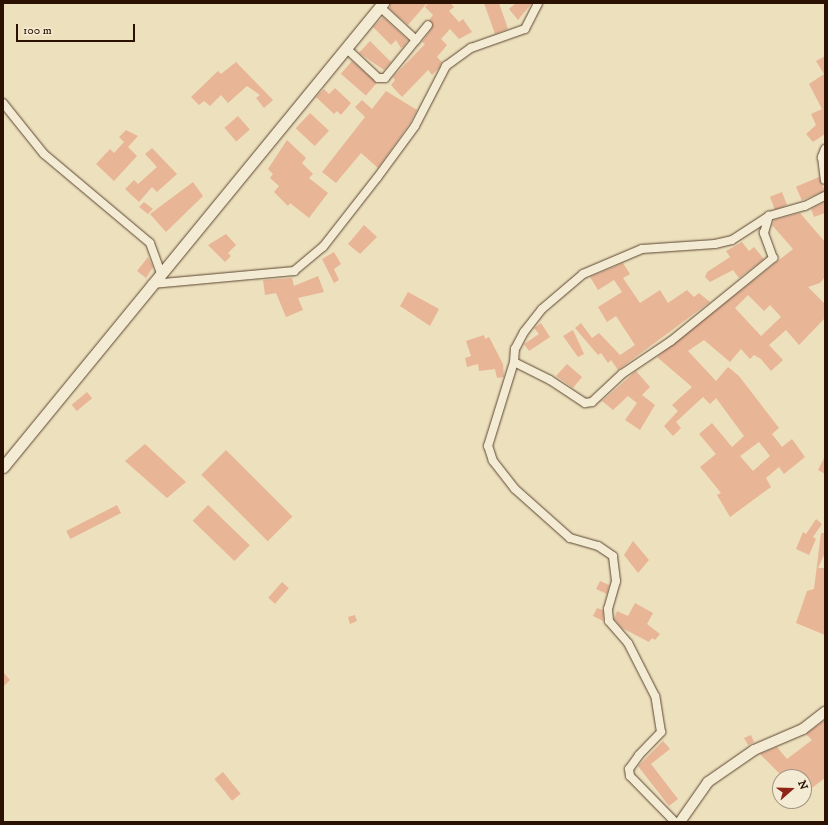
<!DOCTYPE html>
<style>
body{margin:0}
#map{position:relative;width:828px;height:825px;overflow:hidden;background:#ede0bd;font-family:"IM FELL DW Pica",serif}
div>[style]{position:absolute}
.building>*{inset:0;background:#e8b597;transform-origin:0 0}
.roads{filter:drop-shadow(0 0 1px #5b4530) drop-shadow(0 0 1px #5b4530)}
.minor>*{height:8px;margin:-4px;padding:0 4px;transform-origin:4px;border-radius:4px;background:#f3ebd4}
.tertiary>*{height:10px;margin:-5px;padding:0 5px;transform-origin:5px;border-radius:5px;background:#f3ebd4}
.secondary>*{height:11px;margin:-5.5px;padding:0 5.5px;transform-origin:5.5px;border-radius:5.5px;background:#f3ebd4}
span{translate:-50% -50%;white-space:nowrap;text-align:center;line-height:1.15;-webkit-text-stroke:4px #f3ebd4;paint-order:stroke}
.frame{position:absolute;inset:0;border:4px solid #2a1101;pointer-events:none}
.north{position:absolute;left:772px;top:769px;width:40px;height:40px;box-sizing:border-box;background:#f3ebd4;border:1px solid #a39480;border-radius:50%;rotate:70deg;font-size:11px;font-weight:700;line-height:16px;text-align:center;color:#2a1101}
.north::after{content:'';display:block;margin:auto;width:14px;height:18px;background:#8f2418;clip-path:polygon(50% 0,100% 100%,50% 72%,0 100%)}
.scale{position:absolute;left:16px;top:24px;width:119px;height:18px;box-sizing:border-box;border:2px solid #2a1101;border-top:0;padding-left:5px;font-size:12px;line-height:14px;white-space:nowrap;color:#2a1101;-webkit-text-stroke:3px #f3ebd4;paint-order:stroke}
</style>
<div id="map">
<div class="building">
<i style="clip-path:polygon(390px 3px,427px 3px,408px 25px,390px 9px)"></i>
<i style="clip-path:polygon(428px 3px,450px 3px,454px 7px,449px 11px,459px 22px,463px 19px,472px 32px,459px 39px,450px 29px,441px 39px,447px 45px,437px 57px,442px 62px,439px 68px,432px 75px,428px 70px,402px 97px,391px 85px,395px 80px,393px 77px,425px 44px,422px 42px,432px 28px,429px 20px,433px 15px,425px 7px)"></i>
<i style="clip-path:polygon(484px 3px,499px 3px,508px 29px,495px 34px)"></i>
<i style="clip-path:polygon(516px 3px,531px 4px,518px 20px,509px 9px)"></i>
<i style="clip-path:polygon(383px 17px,408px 40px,404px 46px,401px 48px,396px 40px,391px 45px,373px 27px)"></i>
<i style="clip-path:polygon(370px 41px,391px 62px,384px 70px,359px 53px)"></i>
<i style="clip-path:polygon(825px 56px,825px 134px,813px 142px,806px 134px,816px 125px,811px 114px,822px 109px,809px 84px,824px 74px,816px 61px)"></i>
<i style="left:352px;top:61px;width:33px;height:17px;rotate:41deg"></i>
<i style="clip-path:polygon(236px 62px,273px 100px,264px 108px,256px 98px,260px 95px,247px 86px,228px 103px,221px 95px,210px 106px,204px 101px,199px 105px,191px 97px,218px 71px,221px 74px)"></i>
<i style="clip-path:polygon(335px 88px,351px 103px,341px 115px,337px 111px,334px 114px,316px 97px,324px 89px,329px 94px)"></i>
<i style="clip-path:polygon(386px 91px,417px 110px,410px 123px,378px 168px,361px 153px,336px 183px,322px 172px,365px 117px,355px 107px,362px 100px,372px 109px)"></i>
<i style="left:310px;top:113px;width:26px;height:21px;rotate:43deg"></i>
<i style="left:238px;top:116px;width:18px;height:18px;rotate:49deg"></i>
<i style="clip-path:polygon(126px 130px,138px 136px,128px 147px,137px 156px,114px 181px,96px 164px,110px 149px,114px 153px,124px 142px,119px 137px)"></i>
<i style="clip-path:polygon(287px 140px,306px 158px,302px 163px,313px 174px,309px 178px,328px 193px,309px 218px,290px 203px,288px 206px,274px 192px,279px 186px,270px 178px,273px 174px,268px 169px)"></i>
<i style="clip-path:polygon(152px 148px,177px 174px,157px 192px,152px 187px,139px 202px,125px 189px,134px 180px,138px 184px,157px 167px,145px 154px)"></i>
<i style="left:819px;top:177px;width:15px;height:25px;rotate:67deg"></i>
<i style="clip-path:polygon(193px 182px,203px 196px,166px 232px,150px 214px)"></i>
<i style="left:782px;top:192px;width:14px;height:13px;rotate:69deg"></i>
<i style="clip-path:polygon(144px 202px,153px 209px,148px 214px,139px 207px)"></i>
<i style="clip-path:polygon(825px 202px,825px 213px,814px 217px,811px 209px)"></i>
<i style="clip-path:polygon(evenodd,800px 213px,825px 242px,825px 277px,820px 283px,808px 287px,825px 304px,825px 318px,799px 345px,786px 330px,769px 345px,783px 360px,771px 371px,761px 359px,754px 355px,750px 359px,741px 349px,730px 362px,704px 340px,688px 351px,716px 381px,728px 367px,739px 376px,779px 428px,772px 434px,782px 447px,792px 439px,805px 457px,784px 474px,779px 467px,766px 478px,771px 487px,730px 517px,717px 495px,721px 493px,700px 467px,716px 454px,699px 434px,712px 423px,732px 447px,744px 436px,716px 398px,710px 404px,703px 397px,676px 422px,681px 428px,673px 436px,664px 426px,678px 411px,672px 405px,692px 387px,657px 357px,793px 249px,772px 225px,774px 220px,800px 213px,748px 295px,764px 311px,770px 305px,781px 317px,761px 336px,735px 308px,748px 295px,800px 213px,759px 442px,770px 456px,753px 471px,740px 456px,759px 442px)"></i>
<i style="clip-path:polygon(364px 225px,377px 237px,360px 254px,348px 244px)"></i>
<i style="clip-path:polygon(226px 234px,236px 245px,228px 253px,231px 256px,225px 262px,208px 245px)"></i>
<i style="clip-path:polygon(742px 242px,749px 251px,754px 247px,764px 259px,739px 278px,733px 270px,710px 282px,705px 277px,707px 272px,730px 257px,726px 251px)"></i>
<i style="clip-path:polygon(334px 252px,341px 264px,334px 269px,339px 280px,334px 283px,322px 259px)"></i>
<i style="clip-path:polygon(148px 257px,153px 267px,146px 278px,137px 271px)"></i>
<i style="clip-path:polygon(623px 263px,630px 274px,623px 278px,640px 303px,660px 290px,668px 303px,687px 290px,694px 297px,699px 293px,710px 302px,618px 370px,611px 360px,608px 363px,601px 353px,598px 355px,575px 328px,581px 323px,592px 338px,599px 333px,620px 355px,635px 345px,616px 316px,607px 322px,598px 307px,622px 292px,614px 280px,598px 290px,590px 277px)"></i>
<i style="clip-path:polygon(318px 276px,324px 292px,298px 298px,303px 310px,286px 317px,276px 293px,265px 295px,263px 280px,292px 278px,294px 286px)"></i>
<i style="clip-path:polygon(408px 292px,439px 309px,430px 326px,400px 306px)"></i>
<i style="clip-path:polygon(541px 323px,550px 337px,529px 351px,524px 344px,539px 334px,534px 328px)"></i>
<i style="clip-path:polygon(573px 330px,584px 354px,578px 357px,563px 336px)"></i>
<i style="clip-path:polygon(484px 335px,485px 339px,489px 337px,503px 364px,504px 377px,497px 378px,495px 369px,479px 371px,478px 364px,467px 367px,465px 358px,471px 356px,466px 341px)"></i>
<i style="clip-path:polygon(567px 364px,582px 377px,573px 388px,556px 376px)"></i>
<i style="clip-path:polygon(636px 371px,650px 387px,642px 395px,655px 405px,640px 430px,625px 420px,637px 403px,628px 396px,613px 410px,602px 401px)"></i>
<i style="left:87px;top:392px;width:8px;height:20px;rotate:50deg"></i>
<i style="clip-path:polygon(145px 444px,186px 482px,167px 498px,125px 461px)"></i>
<i style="left:226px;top:450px;width:94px;height:35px;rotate:45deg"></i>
<i style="clip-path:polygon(825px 456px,825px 474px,818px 470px)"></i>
<i style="left:117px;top:505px;width:9px;height:57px;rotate:63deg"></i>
<i style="left:208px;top:505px;width:58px;height:22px;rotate:44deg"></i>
<i style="clip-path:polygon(816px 519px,822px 524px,813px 537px,816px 539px,809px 555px,796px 549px,803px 532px,806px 534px)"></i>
<i style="clip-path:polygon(821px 533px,825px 533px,825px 553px,818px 568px,825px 568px,825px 635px,796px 623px,807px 591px,814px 589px)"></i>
<i style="clip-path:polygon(633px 541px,649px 560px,638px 573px,624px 555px)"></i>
<i style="clip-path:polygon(600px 581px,609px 585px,607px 594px,596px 589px)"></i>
<i style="left:282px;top:582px;width:9px;height:21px;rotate:41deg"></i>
<i style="clip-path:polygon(635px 603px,653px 613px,647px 624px,660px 634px,655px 640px,652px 638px,649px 642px,622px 628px,614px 619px,617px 611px,628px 616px)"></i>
<i style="clip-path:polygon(597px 608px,603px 610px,603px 621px,593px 616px)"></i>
<i style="clip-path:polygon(355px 615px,357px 621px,350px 624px,348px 617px)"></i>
<i style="clip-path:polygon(3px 672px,10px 680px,3px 687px)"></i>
<i style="clip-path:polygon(825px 720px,825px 778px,804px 794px,804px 777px,783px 777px,760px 754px,777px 747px,787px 759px,812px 740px,806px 734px)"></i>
<i style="clip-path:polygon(751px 735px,754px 742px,748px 745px,744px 738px)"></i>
<i style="clip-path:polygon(663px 741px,670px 749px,651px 764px,678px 799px,669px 806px,638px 766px)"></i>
<i style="left:223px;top:772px;width:28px;height:11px;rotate:51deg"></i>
</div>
<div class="roads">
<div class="minor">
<i style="left:380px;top:7px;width:49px;rotate:42.5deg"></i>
<i style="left:347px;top:49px;width:42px;rotate:43.1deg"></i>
<i style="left:378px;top:78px;width:7px"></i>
<i style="left:385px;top:78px;width:68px;rotate:-50.9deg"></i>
<i style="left:3px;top:103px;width:65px;rotate:51.2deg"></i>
<i style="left:44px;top:154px;width:138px;rotate:40deg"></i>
<i style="left:150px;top:243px;width:32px;rotate:70deg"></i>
<i style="left:825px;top:149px;width:9px;rotate:111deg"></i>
<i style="left:822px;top:157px;width:23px;rotate:83deg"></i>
<i style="left:152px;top:284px;width:143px;rotate:-5.2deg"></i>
<i style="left:294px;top:271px;width:38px;rotate:-40deg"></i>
<i style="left:323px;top:247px;width:88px;rotate:-52deg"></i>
<i style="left:377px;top:178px;width:64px;rotate:-53.8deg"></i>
<i style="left:415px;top:126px;width:68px;rotate:-62.7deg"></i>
<i style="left:446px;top:66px;width:31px;rotate:-36deg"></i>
<i style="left:471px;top:48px;width:57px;rotate:-19.4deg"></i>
<i style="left:525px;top:29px;width:29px;rotate:-63deg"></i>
<i style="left:514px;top:362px;width:40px;rotate:26.6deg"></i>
<i style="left:550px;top:380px;width:42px;rotate:33.3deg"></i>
<i style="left:585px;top:403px;width:7px;rotate:-8deg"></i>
<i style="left:592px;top:402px;width:41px;rotate:-43deg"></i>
<i style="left:622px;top:374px;width:59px;rotate:-34deg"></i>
<i style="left:671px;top:341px;width:132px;rotate:-39.1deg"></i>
<i style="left:773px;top:258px;width:27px;rotate:-110deg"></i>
<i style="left:764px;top:233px;width:18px;rotate:-74deg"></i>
<i style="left:675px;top:822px;width:64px;rotate:-134.4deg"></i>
<i style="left:630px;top:776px;width:7px;rotate:-98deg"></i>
<i style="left:629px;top:769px;width:17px;rotate:-54deg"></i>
<i style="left:639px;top:755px;width:32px;rotate:-46deg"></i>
<i style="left:661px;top:732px;width:36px;rotate:-99deg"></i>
<i style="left:655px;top:696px;width:59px;rotate:-117deg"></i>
<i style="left:628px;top:643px;width:29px;rotate:-131deg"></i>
<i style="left:609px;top:621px;width:12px;rotate:-95deg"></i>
<i style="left:608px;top:609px;width:29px;rotate:-74deg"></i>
<i style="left:616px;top:581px;width:25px;rotate:-97deg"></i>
<i style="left:613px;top:556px;width:18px;rotate:-146deg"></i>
<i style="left:598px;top:546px;width:29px;rotate:-164deg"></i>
<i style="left:570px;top:538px;width:74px;rotate:-138.3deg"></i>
<i style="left:515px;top:489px;width:36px;rotate:-128deg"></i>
<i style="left:493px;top:461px;width:16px;rotate:-108deg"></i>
<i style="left:488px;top:446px;width:88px;rotate:-72.8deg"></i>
<i style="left:514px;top:362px;width:13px;rotate:-86deg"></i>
<i style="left:515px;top:349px;width:19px;rotate:-62deg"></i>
<i style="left:524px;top:332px;width:29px;rotate:-52deg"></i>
<i style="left:542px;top:309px;width:54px;rotate:-40.5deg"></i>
<i style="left:583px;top:274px;width:64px;rotate:-23deg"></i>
<i style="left:642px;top:249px;width:73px;rotate:-3.9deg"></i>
<i style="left:715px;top:244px;width:17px;rotate:-13deg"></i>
<i style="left:732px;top:240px;width:44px;rotate:-33deg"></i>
<i style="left:769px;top:216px;width:37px;rotate:-16deg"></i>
<i style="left:805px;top:206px;width:22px;rotate:-27deg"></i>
</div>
<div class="tertiary">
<i style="left:680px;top:822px;width:49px;rotate:-55deg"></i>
<i style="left:708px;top:782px;width:56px;rotate:-34.8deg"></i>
<i style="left:754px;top:750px;width:53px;rotate:-23.2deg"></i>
<i style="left:803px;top:729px;width:28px;rotate:-38deg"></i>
</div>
<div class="secondary">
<i style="left:3px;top:467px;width:600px;rotate:-50.68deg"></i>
</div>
</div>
<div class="frame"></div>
<div class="north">N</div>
<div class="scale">100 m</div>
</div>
